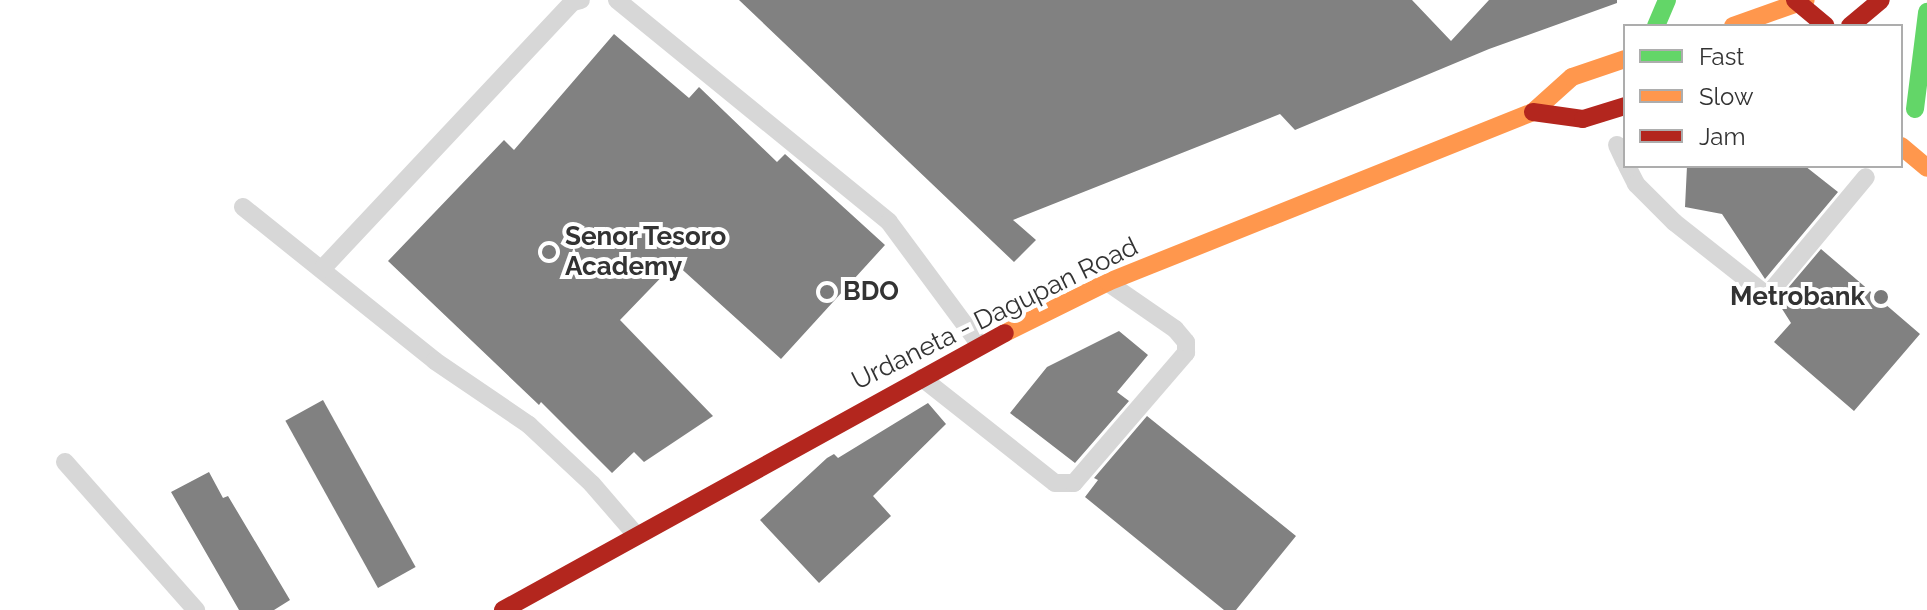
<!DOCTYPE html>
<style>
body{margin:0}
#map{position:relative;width:1927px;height:610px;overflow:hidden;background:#fff;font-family:Raleway,sans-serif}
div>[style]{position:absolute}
.building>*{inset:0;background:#818181;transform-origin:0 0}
.lane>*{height:18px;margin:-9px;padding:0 9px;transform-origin:9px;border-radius:9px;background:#d7d7d7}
.fast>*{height:18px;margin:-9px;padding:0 9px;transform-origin:9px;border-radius:9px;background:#63d668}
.slow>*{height:18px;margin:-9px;padding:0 9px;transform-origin:9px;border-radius:9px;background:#ff974d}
.jam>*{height:18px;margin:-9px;padding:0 9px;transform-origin:9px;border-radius:9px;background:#b3261e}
.dots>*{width:22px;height:22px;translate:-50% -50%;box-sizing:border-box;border:4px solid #fff;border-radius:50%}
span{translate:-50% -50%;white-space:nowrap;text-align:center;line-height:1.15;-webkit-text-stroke:8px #fff;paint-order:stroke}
.poi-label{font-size:26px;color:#333;font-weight:700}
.left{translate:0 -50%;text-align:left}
.right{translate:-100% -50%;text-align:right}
.street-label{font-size:26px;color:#333}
.legend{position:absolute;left:1623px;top:24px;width:280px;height:144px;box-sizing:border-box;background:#fff;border:2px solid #adadad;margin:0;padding:10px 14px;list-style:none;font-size:24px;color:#333}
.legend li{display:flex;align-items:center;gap:16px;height:40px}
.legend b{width:40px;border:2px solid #adadad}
</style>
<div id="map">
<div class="building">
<i style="clip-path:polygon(739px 0,1412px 0,1451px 41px,1489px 0,1617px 0,1617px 3px,1489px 49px,1295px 130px,1280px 114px,1013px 220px,1036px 240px,1014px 262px)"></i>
<i style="clip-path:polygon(614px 34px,689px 98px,699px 87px,777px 162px,785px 154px,885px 245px,781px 359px,675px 263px,620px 320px,713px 416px,644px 462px,634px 452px,612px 473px,541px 402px,539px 405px,388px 261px,504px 140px,514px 150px)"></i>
<i style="clip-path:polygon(1687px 166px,1805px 166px,1838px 192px,1765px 279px,1722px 214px,1685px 207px)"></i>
<i style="clip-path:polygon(1821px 249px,1920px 334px,1854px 411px,1774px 342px,1791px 323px,1777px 301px)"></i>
<i style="clip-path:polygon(1119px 331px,1148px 355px,1117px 392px,1129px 401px,1075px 463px,1010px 413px,1047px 367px)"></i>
<i style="left:323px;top:400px;width:191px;height:43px;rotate:61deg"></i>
<i style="clip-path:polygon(928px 403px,946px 424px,873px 496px,891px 516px,819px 583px,760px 520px,827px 458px,834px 454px,838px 458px)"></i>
<i style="clip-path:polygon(1147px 416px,1296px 536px,1236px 610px,1224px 610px,1085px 497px,1098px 480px,1094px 478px)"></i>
<i style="clip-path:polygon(209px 472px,223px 498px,228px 496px,290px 600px,274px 610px,239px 610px,171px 492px)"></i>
</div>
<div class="lane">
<i style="left:617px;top:0;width:351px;rotate:39.2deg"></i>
<i style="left:889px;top:222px;width:153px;rotate:53.5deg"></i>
<i style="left:1617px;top:145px;width:19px;rotate:65deg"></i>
<i style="left:1627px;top:166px;width:20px;rotate:63deg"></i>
<i style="left:1636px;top:184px;width:54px;rotate:45deg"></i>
<i style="left:1674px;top:222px;width:115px;rotate:38.3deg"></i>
<i style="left:1764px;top:293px;width:7px;rotate:-16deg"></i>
<i style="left:1771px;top:291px;width:148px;rotate:-50.2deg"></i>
<i style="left:243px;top:207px;width:246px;rotate:38.7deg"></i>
<i style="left:435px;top:361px;width:114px;rotate:34.2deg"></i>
<i style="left:529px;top:425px;width:86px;rotate:43.1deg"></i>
<i style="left:592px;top:484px;width:67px;rotate:49.2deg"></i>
<i style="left:322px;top:269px;width:366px;rotate:-46.8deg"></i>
<i style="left:573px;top:2px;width:8px;rotate:-14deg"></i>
<i style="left:922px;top:378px;width:169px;rotate:38.3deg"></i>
<i style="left:1055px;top:483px;width:19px"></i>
<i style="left:1074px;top:483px;width:172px;rotate:-49.3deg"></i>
<i style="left:1186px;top:353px;width:11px;rotate:-90deg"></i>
<i style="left:1186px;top:342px;width:17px;rotate:-130deg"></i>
<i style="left:1175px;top:329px;width:79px;rotate:-145.3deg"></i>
<i style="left:65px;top:462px;width:198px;rotate:48.5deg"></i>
</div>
<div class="fast">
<i style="left:1656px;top:26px;width:28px;rotate:-67deg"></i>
<i style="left:1915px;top:109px;width:98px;rotate:-82.9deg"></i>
</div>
<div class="slow">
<i style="left:1733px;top:26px;width:77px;rotate:-19.6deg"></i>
<i style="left:1901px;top:146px;width:34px;rotate:40deg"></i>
<i style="left:1005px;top:333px;width:115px;rotate:-26.3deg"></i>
<i style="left:1108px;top:282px;width:458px;rotate:-21.8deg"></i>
<i style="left:1533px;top:112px;width:52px;rotate:-41.9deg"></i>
<i style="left:1572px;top:77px;width:56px;rotate:-18.8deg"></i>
</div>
<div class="jam">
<i style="left:1795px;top:0;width:40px;rotate:40deg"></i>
<i style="left:1850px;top:26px;width:40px;rotate:-40deg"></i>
<i style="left:1533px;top:112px;width:50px;rotate:8deg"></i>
<i style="left:1583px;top:119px;width:44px;rotate:-17.2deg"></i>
<i style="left:503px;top:610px;width:573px;rotate:-28.89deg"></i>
</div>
<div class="dots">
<i style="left:549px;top:252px;background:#7a7a7a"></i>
<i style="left:827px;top:292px;background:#7a7a7a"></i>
<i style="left:1881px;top:297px;background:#7a7a7a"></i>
</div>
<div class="poi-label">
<span class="left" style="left:565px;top:252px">Senor Tesoro<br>Academy</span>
<span class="left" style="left:843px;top:292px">BDO</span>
<span class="right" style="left:1865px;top:297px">Metrobank</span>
</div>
<div class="street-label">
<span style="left:995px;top:314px;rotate:-26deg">Urdaneta - Dagupan Road</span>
</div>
<ul class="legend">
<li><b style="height:10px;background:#63d668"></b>Fast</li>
<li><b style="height:10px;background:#ff974d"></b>Slow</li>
<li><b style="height:10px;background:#b3261e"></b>Jam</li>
</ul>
</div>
